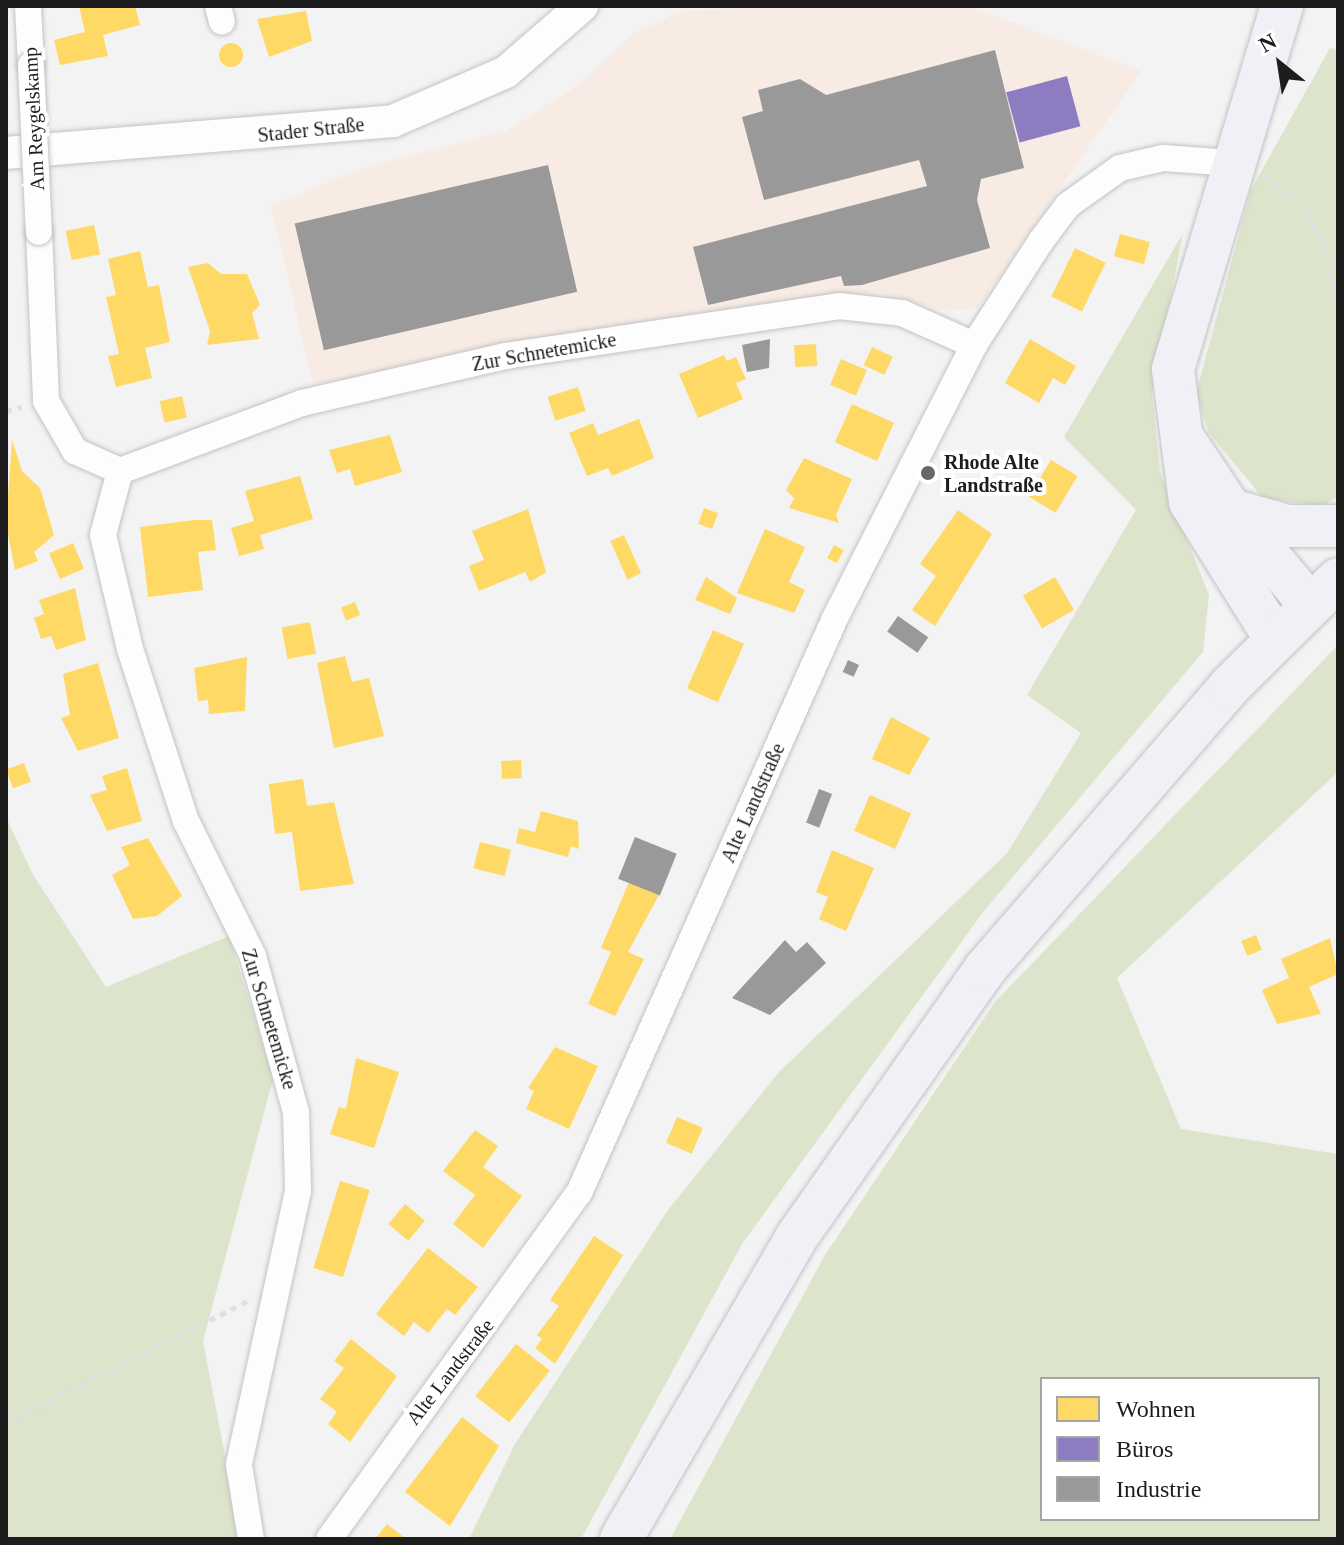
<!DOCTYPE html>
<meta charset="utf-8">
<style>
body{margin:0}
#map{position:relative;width:1344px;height:1545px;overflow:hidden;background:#f3f3f4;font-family:"Times New Roman",serif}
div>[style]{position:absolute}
.industrial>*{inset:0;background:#f7ebe4}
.green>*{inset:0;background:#dce5cb}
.homes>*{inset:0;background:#ffd966;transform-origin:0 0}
.round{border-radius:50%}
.offices>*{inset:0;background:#8e7cc3;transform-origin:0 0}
.industry>*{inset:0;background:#999;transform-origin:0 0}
.path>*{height:5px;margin-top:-2.5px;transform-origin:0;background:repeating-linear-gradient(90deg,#dfdfdf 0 6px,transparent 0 12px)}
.roads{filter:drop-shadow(0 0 2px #c3c3c4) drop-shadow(0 0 2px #c3c3c4)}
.minor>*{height:26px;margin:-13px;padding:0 13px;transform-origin:13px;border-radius:13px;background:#fdfdfd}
.tertiary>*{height:32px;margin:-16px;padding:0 16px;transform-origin:16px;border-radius:16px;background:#fdfdfd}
.primary>*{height:42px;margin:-21px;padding:0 21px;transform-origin:21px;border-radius:21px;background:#f0f0f6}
.bridges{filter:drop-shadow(0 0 2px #c3c3c4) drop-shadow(0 0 2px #c3c3c4)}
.minor-bridge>*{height:26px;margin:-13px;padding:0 13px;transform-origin:13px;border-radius:13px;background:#fdfdfd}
.dots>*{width:22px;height:22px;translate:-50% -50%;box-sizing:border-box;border:4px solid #fff;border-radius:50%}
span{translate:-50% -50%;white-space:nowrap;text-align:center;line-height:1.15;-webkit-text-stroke:8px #fff;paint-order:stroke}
.street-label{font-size:20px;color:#1d1d1d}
.poi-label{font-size:20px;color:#1d1d1d;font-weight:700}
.left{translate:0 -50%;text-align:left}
.frame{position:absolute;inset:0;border:8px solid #1d1d1d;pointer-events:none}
.legend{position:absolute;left:1040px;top:1377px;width:280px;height:144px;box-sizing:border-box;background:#fff;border:2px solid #a5a5a5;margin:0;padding:10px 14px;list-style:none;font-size:24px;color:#1d1d1d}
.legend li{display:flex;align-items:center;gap:16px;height:40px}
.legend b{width:40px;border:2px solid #a5a5a5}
.north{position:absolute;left:1240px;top:24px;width:80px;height:80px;-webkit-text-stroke:6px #fff;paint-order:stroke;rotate:330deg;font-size:22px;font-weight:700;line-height:32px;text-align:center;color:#1d1d1d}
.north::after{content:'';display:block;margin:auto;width:28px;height:36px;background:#1d1d1d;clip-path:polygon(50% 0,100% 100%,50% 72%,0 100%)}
</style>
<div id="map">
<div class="industrial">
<i style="clip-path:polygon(779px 6px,969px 6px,1141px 71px,977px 309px,946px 311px,879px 292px,649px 320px,313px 384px,271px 206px,361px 168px,507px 131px,578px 85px,631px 35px,681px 11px)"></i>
</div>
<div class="green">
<i style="clip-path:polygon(1330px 48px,1338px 50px,1338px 497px,1322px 506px,1263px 498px,1209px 433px,1196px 393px,1251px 190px)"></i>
<i style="clip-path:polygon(1183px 233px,1152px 394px,1160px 472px,1209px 595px,1203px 652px,984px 911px,742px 1244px,581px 1539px,469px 1539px,515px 1444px,668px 1210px,779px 1072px,1007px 853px,1081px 733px,1027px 695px,1136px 510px,1064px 437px)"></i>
<i style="clip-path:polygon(evenodd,1338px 645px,1338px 772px,1117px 978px,1181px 1129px,1338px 1154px,1338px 1539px,670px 1539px,825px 1255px,995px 1002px,1338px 645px,1318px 1379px,1318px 1519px,1042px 1519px,1042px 1379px,1318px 1379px)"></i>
<i style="clip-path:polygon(6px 817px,32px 873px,106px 987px,229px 936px,273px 1079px,203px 1341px,241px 1539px,6px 1539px)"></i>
</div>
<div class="homes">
<i style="clip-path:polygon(79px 6px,135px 6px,140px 25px,103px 35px,108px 56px,60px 65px,54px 40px,85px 32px)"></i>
<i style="clip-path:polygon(306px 11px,312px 41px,269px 57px,257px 19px)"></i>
<i class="round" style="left:219px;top:43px;width:24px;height:24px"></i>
<i style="left:94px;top:225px;width:30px;height:29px;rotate:78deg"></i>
<i style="left:1120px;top:234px;width:31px;height:23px;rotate:15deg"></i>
<i style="left:1075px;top:248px;width:34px;height:54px;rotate:26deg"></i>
<i style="clip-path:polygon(140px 251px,148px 287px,159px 285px,170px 342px,145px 348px,152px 378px,116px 387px,108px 356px,119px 354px,106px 297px,116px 295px,108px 259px)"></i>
<i style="clip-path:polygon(208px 263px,221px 274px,247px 274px,260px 305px,252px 313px,259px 339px,207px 345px,210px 331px,188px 267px)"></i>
<i style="clip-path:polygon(1030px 339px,1076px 366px,1065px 385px,1053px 378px,1039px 403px,1005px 383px)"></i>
<i style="left:816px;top:344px;width:22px;height:22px;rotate:87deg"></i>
<i style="left:872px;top:347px;width:23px;height:20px;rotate:25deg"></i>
<i style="clip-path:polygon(724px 355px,727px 361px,736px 357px,746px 379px,736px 383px,743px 399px,698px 418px,679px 374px)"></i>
<i style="left:841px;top:359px;width:28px;height:28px;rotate:23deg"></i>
<i style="left:578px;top:387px;width:25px;height:32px;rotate:72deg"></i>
<i style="left:182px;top:396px;width:22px;height:23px;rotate:77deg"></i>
<i style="left:852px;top:404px;width:46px;height:42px;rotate:24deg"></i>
<i style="clip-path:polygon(639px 419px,654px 458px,612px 476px,608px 468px,587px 476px,569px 433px,593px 423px,598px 435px)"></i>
<i style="clip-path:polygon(390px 435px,402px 472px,355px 486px,350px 469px,337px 473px,329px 450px)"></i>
<i style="clip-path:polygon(12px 440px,22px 471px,40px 488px,54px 535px,34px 552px,38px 561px,15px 570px,6px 524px)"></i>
<i style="clip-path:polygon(804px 458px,852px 479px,836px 515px,839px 523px,789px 508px,794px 498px,786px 490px)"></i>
<i style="left:1051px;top:460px;width:31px;height:43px;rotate:31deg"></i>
<i style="clip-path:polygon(300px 476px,313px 519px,260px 535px,264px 549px,239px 556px,231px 528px,254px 521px,245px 491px)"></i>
<i style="left:704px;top:508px;width:15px;height:17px;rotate:20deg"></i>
<i style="clip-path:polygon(528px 509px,546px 572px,530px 582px,525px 572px,479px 591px,469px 566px,484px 560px,472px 531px)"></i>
<i style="clip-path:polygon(958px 510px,992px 534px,935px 626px,912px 610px,936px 576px,920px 564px)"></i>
<i style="clip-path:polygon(194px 520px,212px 520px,216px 550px,198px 552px,203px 590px,148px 597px,140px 527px)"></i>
<i style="clip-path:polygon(765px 529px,805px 547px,789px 582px,805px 590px,794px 613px,737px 593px)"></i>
<i style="left:624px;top:535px;width:42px;height:15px;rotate:66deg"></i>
<i style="left:73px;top:543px;width:28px;height:26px;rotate:67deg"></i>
<i style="left:834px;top:545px;width:11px;height:15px;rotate:27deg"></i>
<i style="clip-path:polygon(706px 577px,737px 598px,730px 614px,695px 600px)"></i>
<i style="left:1055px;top:577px;width:38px;height:37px;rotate:60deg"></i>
<i style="clip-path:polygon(75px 588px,86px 640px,56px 650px,51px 636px,41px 639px,34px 618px,44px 614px,39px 600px)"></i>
<i style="left:355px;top:602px;width:14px;height:15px;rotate:69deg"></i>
<i style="left:310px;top:622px;width:32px;height:29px;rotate:79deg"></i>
<i style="left:713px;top:630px;width:34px;height:64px;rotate:24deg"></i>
<i style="clip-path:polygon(345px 656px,352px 682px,369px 678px,384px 736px,334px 748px,317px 663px)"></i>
<i style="clip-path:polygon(247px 657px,245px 711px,209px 714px,208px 700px,198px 701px,194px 668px)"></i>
<i style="clip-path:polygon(98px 663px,119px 738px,78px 751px,61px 718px,70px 715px,63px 674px)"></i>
<i style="clip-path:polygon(891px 717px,930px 738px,909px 775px,872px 759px)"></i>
<i style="left:521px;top:760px;width:18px;height:20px;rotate:87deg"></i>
<i style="left:24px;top:763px;width:20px;height:19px;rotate:70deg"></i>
<i style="clip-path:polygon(127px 768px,142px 821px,107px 831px,90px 795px,107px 790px,102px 776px)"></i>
<i style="clip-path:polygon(303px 779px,307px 806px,334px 802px,354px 884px,300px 891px,292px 832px,275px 834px,269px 784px)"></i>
<i style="left:870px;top:795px;width:45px;height:39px;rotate:24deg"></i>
<i style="clip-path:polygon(541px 811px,578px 821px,579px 849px,571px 846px,568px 857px,516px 843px,519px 828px,535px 832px)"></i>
<i style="clip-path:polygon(148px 838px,182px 896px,157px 916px,133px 919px,112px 875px,130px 865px,121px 847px)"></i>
<i style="left:480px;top:842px;width:32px;height:27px;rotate:14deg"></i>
<i style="clip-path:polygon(832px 850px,874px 868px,846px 931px,819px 919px,828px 897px,816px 892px)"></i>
<i style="clip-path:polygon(629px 882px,659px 895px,628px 952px,644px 959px,615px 1016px,588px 1004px,611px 952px,601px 948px)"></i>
<i style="left:1256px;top:935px;width:16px;height:16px;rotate:68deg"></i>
<i style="clip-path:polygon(1330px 938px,1338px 974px,1309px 987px,1321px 1014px,1277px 1024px,1262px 990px,1289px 978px,1281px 959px)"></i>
<i style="clip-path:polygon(555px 1047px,598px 1066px,569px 1129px,526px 1109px,534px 1091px,528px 1088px)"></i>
<i style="clip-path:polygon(356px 1058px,399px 1072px,374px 1148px,330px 1134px,339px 1107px,346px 1109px)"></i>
<i style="left:677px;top:1117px;width:28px;height:28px;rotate:23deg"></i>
<i style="clip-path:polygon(475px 1130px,498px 1146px,483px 1167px,522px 1196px,483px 1248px,453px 1224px,475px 1195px,443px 1171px)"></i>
<i style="left:340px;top:1181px;width:31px;height:91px;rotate:17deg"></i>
<i style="left:405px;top:1204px;width:26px;height:26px;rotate:40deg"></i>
<i style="clip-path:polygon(594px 1236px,623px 1255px,555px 1364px,535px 1348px,542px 1339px,537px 1335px,559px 1306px,550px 1300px)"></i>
<i style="clip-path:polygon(428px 1248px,478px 1287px,455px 1315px,447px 1309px,428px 1333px,414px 1322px,404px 1336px,376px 1314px)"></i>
<i style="clip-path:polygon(351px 1339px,397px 1376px,350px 1442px,328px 1424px,337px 1412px,320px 1399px,344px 1368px,334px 1361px)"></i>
<i style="left:516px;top:1344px;width:43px;height:66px;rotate:38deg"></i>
<i style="clip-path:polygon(462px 1417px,499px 1446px,450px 1526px,405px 1492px)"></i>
<i style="clip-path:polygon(387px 1524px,406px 1539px,375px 1539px)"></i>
</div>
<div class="offices">
<i style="left:1067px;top:76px;width:52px;height:63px;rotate:75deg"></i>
</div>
<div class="industry">
<i style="clip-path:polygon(995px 50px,1024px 168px,981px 179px,977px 200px,990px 248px,862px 285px,844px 286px,841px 276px,708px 305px,693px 247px,927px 186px,919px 160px,764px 200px,742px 117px,763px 111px,758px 90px,800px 79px,826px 95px)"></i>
<i style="left:548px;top:165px;width:130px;height:260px;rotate:77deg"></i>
<i style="clip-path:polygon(770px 339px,769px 368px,747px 372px,742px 345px)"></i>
<i style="left:898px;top:616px;width:37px;height:19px;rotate:35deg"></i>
<i style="left:848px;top:660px;width:12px;height:13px;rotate:24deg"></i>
<i style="left:819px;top:789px;width:14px;height:36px;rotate:21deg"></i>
<i style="left:635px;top:837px;width:45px;height:45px;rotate:22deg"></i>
<i style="clip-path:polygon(785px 940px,796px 952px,807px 942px,826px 963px,770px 1015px,732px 998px)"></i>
</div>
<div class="path">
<i style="left:1265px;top:176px;width:46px;rotate:37.9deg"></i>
<i style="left:1301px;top:204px;width:37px;rotate:59deg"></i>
<i style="left:1320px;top:236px;width:59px;rotate:74.3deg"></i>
<i style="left:6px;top:411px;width:16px;rotate:-14deg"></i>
<i style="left:6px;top:1423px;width:270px;rotate:-26.8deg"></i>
</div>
<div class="roads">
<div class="minor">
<i style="left:28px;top:6px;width:59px;rotate:87.1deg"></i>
<i style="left:218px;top:6px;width:16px;rotate:76deg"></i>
<i style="left:39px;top:232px;width:169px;rotate:87.6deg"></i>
<i style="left:46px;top:401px;width:58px;rotate:59.9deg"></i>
<i style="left:75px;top:451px;width:49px;rotate:24deg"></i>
<i style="left:120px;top:471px;width:194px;rotate:-20.5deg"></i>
<i style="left:302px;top:403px;width:208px;rotate:-13deg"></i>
<i style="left:505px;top:356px;width:338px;rotate:-8.5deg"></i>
<i style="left:839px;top:306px;width:63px;rotate:6.3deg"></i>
<i style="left:902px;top:313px;width:79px;rotate:24deg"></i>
<i style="left:120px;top:471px;width:66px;rotate:104.9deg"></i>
<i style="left:103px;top:535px;width:117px;rotate:76.7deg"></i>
<i style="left:130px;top:649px;width:181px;rotate:72deg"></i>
<i style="left:186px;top:821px;width:151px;rotate:63.6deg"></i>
<i style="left:253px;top:956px;width:162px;rotate:74.6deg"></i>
<i style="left:296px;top:1112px;width:79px;rotate:88.5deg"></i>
<i style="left:298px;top:1191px;width:280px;rotate:102.2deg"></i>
<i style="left:239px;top:1465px;width:75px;rotate:80.8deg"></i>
<i style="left:329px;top:1539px;width:427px;rotate:-54.2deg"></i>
<i style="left:579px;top:1193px;width:629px;rotate:-66deg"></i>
<i style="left:835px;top:618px;width:306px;rotate:-63deg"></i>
<i style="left:974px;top:345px;width:124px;rotate:-57.2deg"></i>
<i style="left:1041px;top:241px;width:45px;rotate:-53.1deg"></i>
<i style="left:1068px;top:205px;width:64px;rotate:-35.4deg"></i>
<i style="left:1120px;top:168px;width:44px;rotate:-13.1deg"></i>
<i style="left:1163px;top:158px;width:69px;rotate:4.1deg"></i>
</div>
<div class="tertiary">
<i style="left:6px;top:153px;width:388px;rotate:-4.7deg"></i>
<i style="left:393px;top:121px;width:123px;rotate:-23.4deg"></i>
<i style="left:506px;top:72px;width:101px;rotate:-41deg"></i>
</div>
<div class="primary">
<i style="left:1186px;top:442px;width:82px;rotate:56.5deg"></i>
<i style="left:1231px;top:510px;width:122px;rotate:50.3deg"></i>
<i style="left:1231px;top:510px;width:59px;rotate:15.7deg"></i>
<i style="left:1288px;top:526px;width:50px"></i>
<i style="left:1275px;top:638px;width:160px;rotate:-122deg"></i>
<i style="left:1190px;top:502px;width:134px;rotate:-97.3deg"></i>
<i style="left:1173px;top:369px;width:379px;rotate:-73.3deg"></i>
<i style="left:621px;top:1539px;width:348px;rotate:-59.8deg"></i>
<i style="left:796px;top:1238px;width:329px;rotate:-54.9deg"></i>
<i style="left:985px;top:969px;width:373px;rotate:-49.1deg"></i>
<i style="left:1229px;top:687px;width:153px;rotate:-44.7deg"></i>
</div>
</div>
<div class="bridges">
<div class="minor-bridge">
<i style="left:31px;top:65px;width:167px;rotate:87.3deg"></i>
</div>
</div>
<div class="dots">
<i style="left:928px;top:473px;background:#686868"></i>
</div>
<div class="street-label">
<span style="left:34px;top:119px;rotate:-93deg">Am Reygelskamp</span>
<span style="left:311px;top:130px;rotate:-6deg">Stader Straße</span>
<span style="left:544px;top:352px;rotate:-10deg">Zur Schnetemicke</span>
<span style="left:753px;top:803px;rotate:-66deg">Alte Landstraße</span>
<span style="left:269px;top:1019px;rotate:73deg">Zur Schnetemicke</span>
<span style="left:450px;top:1372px;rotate:-52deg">Alte Landstraße</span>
</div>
<div class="poi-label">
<span class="left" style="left:944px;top:474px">Rhode Alte<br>Landstraße</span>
</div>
<div class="frame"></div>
<ul class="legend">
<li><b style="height:22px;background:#ffd966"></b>Wohnen</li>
<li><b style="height:22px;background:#8e7cc3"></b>Büros</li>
<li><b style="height:22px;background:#999"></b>Industrie</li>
</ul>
<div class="north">N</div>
</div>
